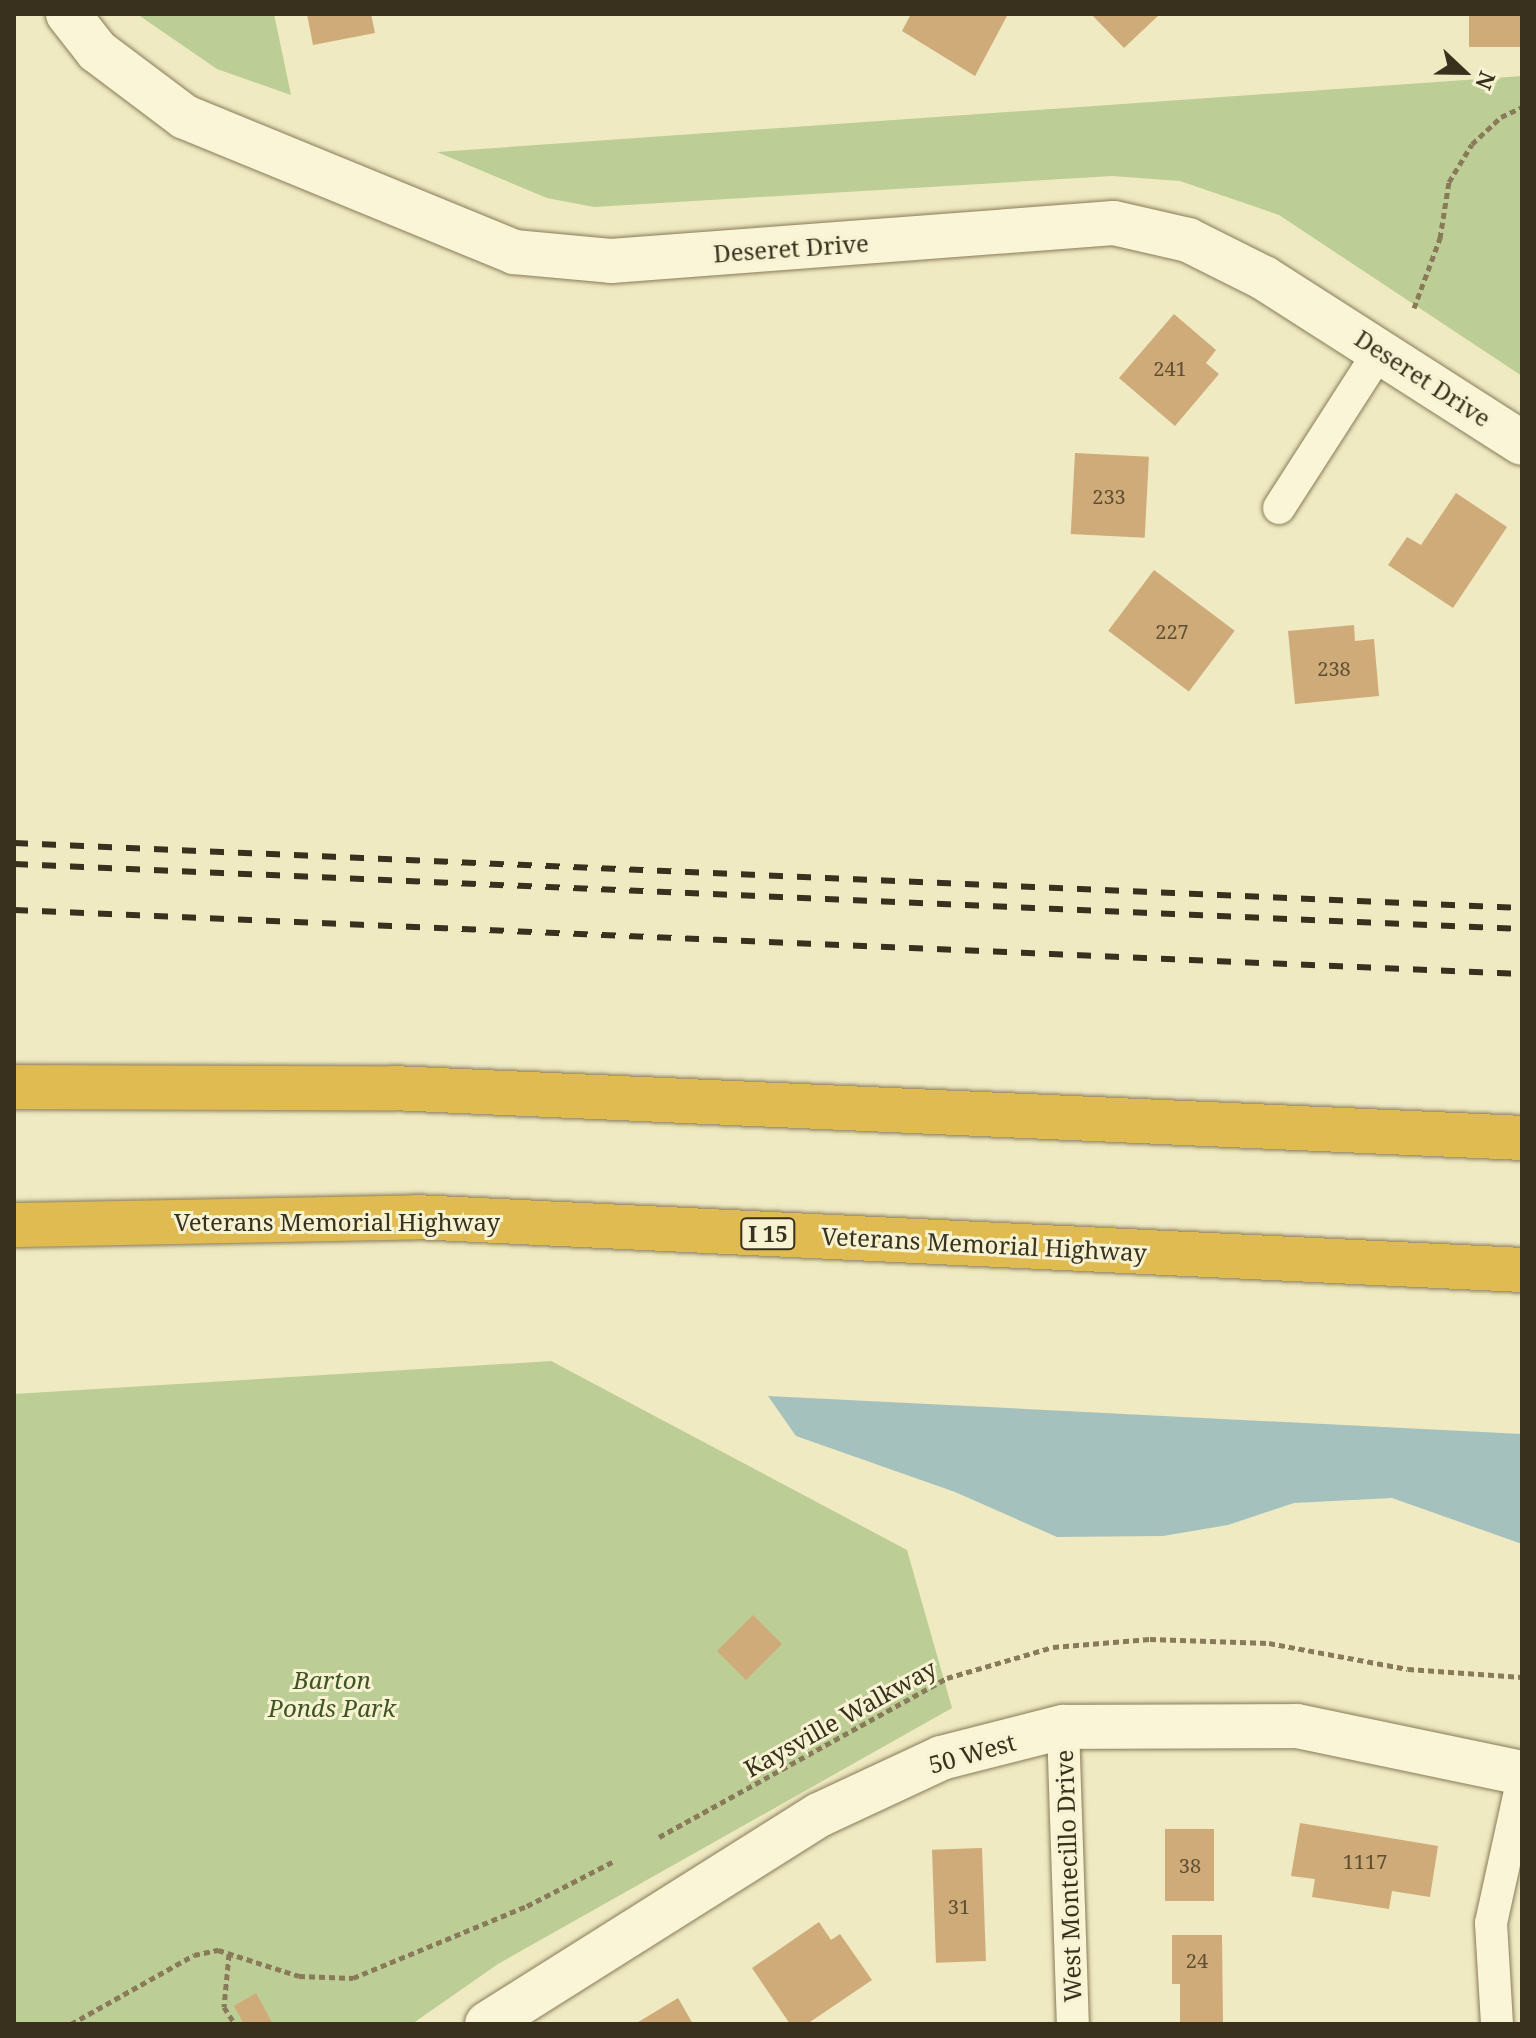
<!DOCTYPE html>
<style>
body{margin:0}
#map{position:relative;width:1536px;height:2038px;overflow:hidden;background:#efeac2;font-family:"Noto Serif",serif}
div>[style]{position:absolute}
.green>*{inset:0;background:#bdcd96}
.water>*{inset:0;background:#a5c1be}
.building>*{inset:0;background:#ceab78;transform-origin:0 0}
.path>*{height:5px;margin-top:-2.5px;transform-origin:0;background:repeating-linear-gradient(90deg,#897b59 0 6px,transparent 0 10px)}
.roads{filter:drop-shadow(0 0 2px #897b59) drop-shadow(0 0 2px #897b59)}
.street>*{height:32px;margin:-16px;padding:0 16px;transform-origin:16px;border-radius:16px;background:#f9f5d6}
.secondary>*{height:44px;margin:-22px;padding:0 22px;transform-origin:22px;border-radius:22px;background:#f9f5d6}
.highway>*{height:44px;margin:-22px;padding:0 22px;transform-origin:22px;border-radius:22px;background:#e0bb52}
.rail>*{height:6px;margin-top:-3px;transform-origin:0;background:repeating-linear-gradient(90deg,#39301e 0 14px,transparent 0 28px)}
span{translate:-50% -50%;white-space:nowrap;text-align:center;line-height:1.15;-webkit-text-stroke:6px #f6f2d2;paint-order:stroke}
.number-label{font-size:20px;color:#5e4f34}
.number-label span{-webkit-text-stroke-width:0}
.shield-label span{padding:2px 6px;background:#f6f2d2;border:2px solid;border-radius:6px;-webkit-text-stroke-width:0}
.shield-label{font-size:22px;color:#39301e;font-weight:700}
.street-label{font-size:24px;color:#39301e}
.park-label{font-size:24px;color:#405524;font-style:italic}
.frame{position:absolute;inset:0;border:16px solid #39301e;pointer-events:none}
.north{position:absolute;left:1424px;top:32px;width:80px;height:80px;-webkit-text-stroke:6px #f6f2d2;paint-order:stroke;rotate:112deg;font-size:22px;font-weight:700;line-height:32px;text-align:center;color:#39301e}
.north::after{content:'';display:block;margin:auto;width:28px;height:36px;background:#39301e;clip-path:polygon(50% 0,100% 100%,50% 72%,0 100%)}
</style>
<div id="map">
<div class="green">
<i style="clip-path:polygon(137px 14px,274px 14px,291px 95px,217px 69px)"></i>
<i style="clip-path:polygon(1522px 76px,1522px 376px,1279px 215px,1180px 181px,1112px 176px,594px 207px,547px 198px,437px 152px)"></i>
<i style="clip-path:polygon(551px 1361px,907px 1550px,952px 1708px,498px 1964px,412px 2024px,14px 2024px,14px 1394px)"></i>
</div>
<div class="water">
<i style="clip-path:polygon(768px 1396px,1522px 1434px,1522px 1544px,1392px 1498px,1294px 1503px,1228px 1525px,1163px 1536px,1057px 1537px,955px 1492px,796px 1436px)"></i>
</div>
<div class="building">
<i style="clip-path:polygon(307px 14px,371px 14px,375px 33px,313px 45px)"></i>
<i style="clip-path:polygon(911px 14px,1008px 14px,975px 76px,902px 31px)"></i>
<i style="clip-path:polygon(1091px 14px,1160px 14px,1124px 48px)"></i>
<i style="left:1469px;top:14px;width:53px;height:33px"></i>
<i style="clip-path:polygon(1174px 314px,1216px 350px,1206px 363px,1219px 374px,1175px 426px,1119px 378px)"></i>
<i style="left:1075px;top:453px;width:74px;height:81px;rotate:3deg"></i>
<i style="clip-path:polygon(1456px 493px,1507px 527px,1453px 608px,1388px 565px,1407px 537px,1421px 545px)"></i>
<i style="left:1154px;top:570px;width:101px;height:76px;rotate:37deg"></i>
<i style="clip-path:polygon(1354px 625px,1355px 641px,1374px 639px,1379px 696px,1295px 704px,1288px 631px)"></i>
<i style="left:753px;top:1615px;width:41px;height:51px;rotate:45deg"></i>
<i style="clip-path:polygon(1300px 1823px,1438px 1846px,1430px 1897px,1392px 1891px,1389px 1909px,1312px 1897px,1315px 1879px,1291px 1876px)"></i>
<i style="left:1165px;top:1829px;width:49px;height:72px"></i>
<i style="left:982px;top:1848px;width:113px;height:50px;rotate:88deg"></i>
<i style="clip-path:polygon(819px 1922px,831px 1940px,840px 1934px,872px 1980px,807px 2024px,790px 2024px,752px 1968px)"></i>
<i style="clip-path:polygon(1172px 1935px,1222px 1935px,1223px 2024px,1180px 2024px,1180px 1984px,1172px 1984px)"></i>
<i style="clip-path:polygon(256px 1993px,273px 2024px,244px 2024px,234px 2006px)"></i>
<i style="clip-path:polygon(678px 1998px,693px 2024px,635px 2024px)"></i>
</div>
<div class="path">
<i style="left:1414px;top:308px;width:75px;rotate:-69.6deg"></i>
<i style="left:1440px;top:238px;width:57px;rotate:-80.9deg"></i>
<i style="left:1449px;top:182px;width:44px;rotate:-58.8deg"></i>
<i style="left:1472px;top:144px;width:40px;rotate:-43deg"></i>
<i style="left:1501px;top:117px;width:23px;rotate:-25deg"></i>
<i style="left:659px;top:1837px;width:329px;rotate:-28.9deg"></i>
<i style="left:947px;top:1678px;width:110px;rotate:-16.3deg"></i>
<i style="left:1053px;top:1647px;width:97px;rotate:-4.7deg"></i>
<i style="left:1150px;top:1639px;width:119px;rotate:1.9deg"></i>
<i style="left:1269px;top:1643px;width:141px;rotate:10.6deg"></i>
<i style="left:1408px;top:1669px;width:114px;rotate:4deg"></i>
<i style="left:229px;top:1954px;width:53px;rotate:95.4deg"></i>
<i style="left:224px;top:2007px;width:20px;rotate:57deg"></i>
<i style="left:71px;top:2024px;width:141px;rotate:-29.3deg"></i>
<i style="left:194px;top:1955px;width:25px;rotate:-12deg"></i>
<i style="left:218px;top:1950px;width:85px;rotate:17.8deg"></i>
<i style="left:299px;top:1976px;width:54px;rotate:2.1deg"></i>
<i style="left:353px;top:1978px;width:188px;rotate:-22.5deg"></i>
<i style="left:527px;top:1906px;width:98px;rotate:-27.3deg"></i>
</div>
<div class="roads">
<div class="street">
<i style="left:1279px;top:508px;width:189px;rotate:-57.3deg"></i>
<i style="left:1063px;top:1727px;width:297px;rotate:88.1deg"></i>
<i style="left:1497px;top:2024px;width:101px;rotate:-93.4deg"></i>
<i style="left:1491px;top:1923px;width:144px;rotate:-77.6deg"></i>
</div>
<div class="secondary">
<i style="left:68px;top:14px;width:47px;rotate:51.9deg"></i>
<i style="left:97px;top:51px;width:110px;rotate:36.9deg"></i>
<i style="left:185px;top:117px;width:356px;rotate:22.3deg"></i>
<i style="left:514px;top:252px;width:97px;rotate:5.3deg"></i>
<i style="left:611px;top:261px;width:504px;rotate:-4.32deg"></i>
<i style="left:1114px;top:223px;width:76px;rotate:12.9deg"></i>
<i style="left:1188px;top:240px;width:85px;rotate:26.6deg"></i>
<i style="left:1264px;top:278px;width:306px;rotate:32.6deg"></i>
<i style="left:487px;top:2024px;width:392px;rotate:-32.2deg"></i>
<i style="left:819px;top:1815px;width:135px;rotate:-25deg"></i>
<i style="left:941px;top:1758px;width:126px;rotate:-14.3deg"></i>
<i style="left:1063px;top:1727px;width:234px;rotate:-0.2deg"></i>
<i style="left:1297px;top:1726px;width:230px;rotate:11.8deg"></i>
</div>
<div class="highway">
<i style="left:14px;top:1087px;width:378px;rotate:0.2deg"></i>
<i style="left:392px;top:1088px;width:1131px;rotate:2.53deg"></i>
<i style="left:14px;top:1225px;width:401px;rotate:-1.1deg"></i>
<i style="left:415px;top:1217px;width:1108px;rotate:2.74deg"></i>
</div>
</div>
<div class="rail">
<i style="left:14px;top:843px;width:1509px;rotate:2.47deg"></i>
<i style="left:14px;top:864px;width:1509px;rotate:2.47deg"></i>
<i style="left:14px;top:910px;width:1509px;rotate:2.43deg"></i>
</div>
<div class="number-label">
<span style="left:1170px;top:368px">241</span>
<span style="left:1109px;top:496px">233</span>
<span style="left:1172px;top:631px">227</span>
<span style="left:1334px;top:668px">238</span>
<span style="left:1365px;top:1861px">1117</span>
<span style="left:1190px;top:1865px">38</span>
<span style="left:959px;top:1906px">31</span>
<span style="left:1197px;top:1960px">24</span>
</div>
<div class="shield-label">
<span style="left:768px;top:1234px">I 15</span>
</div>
<div class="street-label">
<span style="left:791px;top:248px;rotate:-4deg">Deseret Drive</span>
<span style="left:1423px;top:378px;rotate:33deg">Deseret Drive</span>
<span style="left:337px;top:1222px">Veterans Memorial Highway</span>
<span style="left:984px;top:1244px;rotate:3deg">Veterans Memorial Highway</span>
<span style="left:840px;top:1718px;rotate:-29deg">Kaysville Walkway</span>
<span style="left:972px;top:1753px;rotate:-16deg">50 West</span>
<span style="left:1068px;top:1876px;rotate:-92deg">West Montecillo Drive</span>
</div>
<div class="park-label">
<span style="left:332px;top:1694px">Barton<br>Ponds Park</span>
</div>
<div class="frame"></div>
<div class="north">N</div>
</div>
